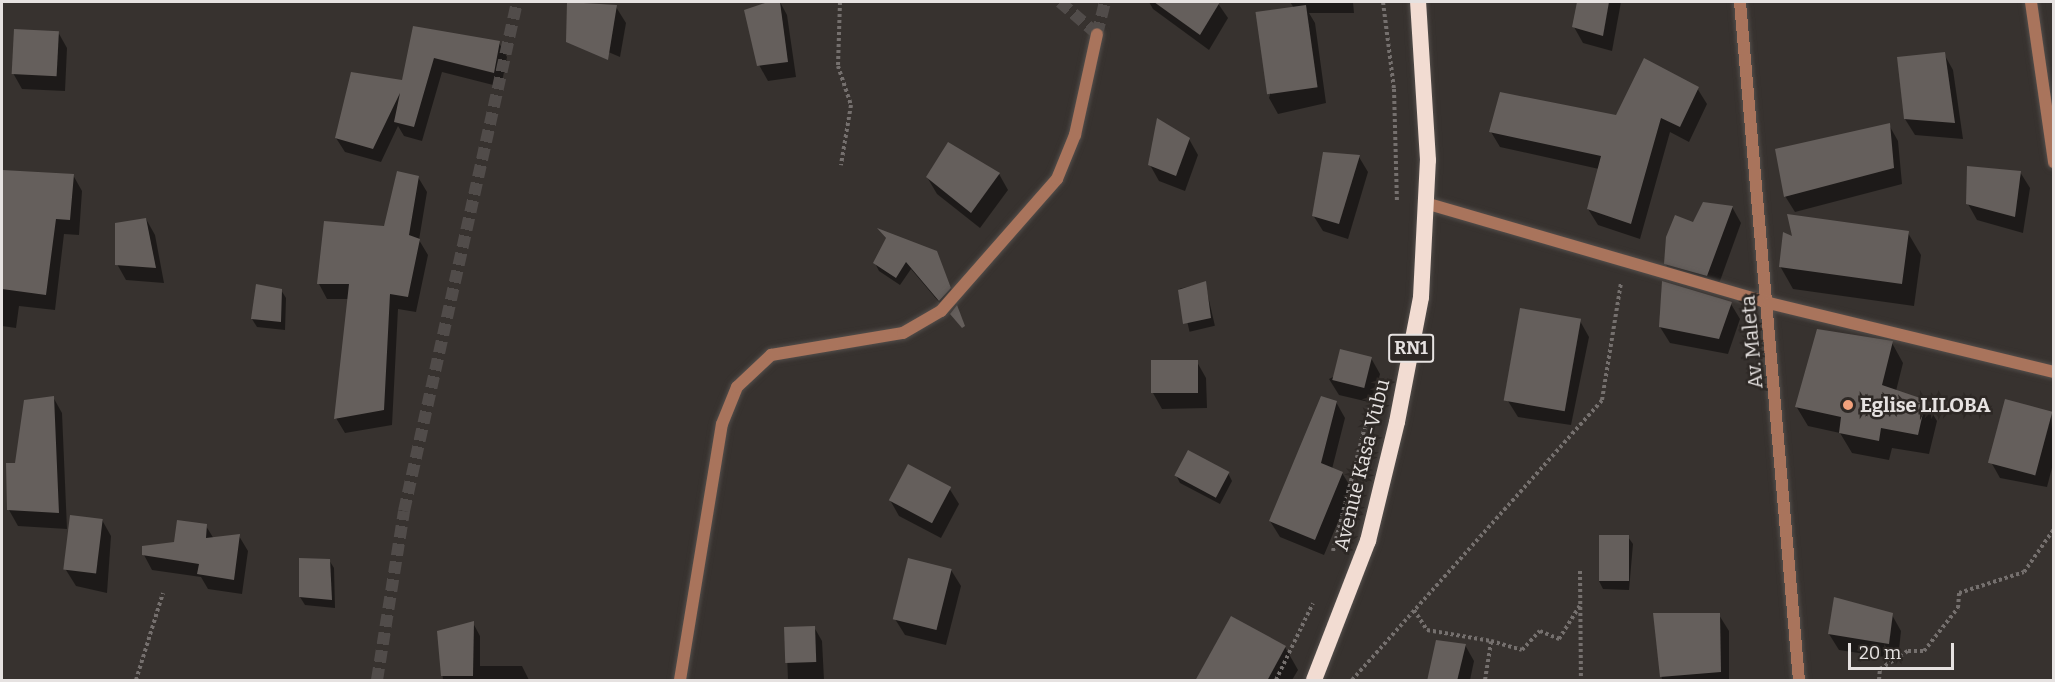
<!DOCTYPE html>
<style>
body{margin:0}
#map{position:relative;width:2055px;height:682px;overflow:hidden;background:#37322f;font-family:Bitter,serif}
div>[style]{position:absolute}
.shadow>*{inset:0;background:#0007;transform-origin:0 0}
.building>*{inset:0;background:#655f5c;transform-origin:0 0}
.minor-tunnel>*{height:12px;margin-top:-6px;transform-origin:0;background:repeating-linear-gradient(90deg,#514c4a 0 12px,transparent 0 18px)}
.path>*{height:4px;margin-top:-2px;transform-origin:0;background:repeating-linear-gradient(90deg,#75706e 0 3px,transparent 0 6px)}
.roads{filter:drop-shadow(0 0 2px #534e4b) drop-shadow(0 0 2px #534e4b)}
.minor>*{height:12px;margin:-6px;padding:0 6px;transform-origin:6px;border-radius:6px;background:#a9745c}
.trunk>*{height:16px;margin:-8px;padding:0 8px;transform-origin:8px;border-radius:8px;background:#f2dcd2}
.dots>*{width:16px;height:16px;translate:-50% -50%;box-sizing:border-box;border:3px solid #2d2825;border-radius:50%}
span{translate:-50% -50%;white-space:nowrap;text-align:center;line-height:1.15;-webkit-text-stroke:5px #2d2825;paint-order:stroke}
.shield-label span{padding:2px 4px;background:#2d2825;border:2px solid;border-radius:4px;-webkit-text-stroke-width:0}
.shield-label{font-size:18px;color:#e6e2e1;font-weight:700}
.street-label{font-size:20px;color:#e6e2e1}
.poi-label{font-size:20px;color:#e6e2e1;font-weight:700}
.left{translate:0 -50%;text-align:left}
.frame{position:absolute;inset:0;border:3px solid #e6e2e1;pointer-events:none}
.scale{position:absolute;left:1848px;top:643px;width:106px;height:27px;box-sizing:border-box;border:3px solid #e6e2e1;border-top:0;padding-left:8px;font-size:18px;line-height:21px;white-space:nowrap;color:#e6e2e1;-webkit-text-stroke:4px #2d2825;paint-order:stroke}
</style>
<div id="map">
<div class="shadow">
<i style="clip-path:polygon(569px 2px,616px 7px,626px 23px,620px 57px,578px 39px,568px 22px)"></i>
<i style="clip-path:polygon(772px 2px,780px 2px,787px 15px,796px 77px,768px 81px,759px 65px,746px 11px)"></i>
<i style="clip-path:polygon(1149px 2px,1217px 2px,1228px 18px,1209px 50px,1153px 9px)"></i>
<i style="clip-path:polygon(1290px 2px,1353px 2px,1354px 13px,1309px 13px,1315px 23px,1326px 103px,1278px 114px,1269px 98px,1294px 8px)"></i>
<i style="clip-path:polygon(1578px 2px,1621px 2px,1612px 51px,1583px 43px,1574px 27px)"></i>
<i style="clip-path:polygon(414px 27px,499px 43px,507px 57px,501px 87px,442px 72px,422px 141px,404px 136px,398px 126px,381px 162px,345px 152px,336px 138px,403px 81px)"></i>
<i style="clip-path:polygon(58px 32px,67px 48px,65px 91px,22px 89px,13px 73px)"></i>
<i style="clip-path:polygon(1944px 54px,1953px 70px,1963px 139px,1915px 135px,1905px 119px)"></i>
<i style="clip-path:polygon(1697px 88px,1707px 104px,1689px 142px,1670px 132px,1640px 239px,1598px 225px,1588px 209px,1599px 169px,1500px 147px,1491px 132px,1617px 117px)"></i>
<i style="clip-path:polygon(1889px 125px,1898px 141px,1902px 184px,1795px 212px,1785px 196px)"></i>
<i style="clip-path:polygon(1189px 139px,1198px 155px,1185px 191px,1159px 181px,1150px 165px)"></i>
<i style="clip-path:polygon(1359px 157px,1368px 172px,1348px 239px,1323px 231px,1313px 215px)"></i>
<i style="clip-path:polygon(2px 171px,73px 175px,82px 191px,79px 235px,64px 234px,55px 310px,19px 306px,16px 328px,2px 326px)"></i>
<i style="clip-path:polygon(2020px 172px,2030px 188px,2023px 233px,1977px 220px,1968px 204px)"></i>
<i style="clip-path:polygon(999px 174px,1008px 190px,980px 228px,937px 194px,927px 177px)"></i>
<i style="clip-path:polygon(418px 177px,427px 192px,419px 240px,428px 255px,416px 312px,398px 309px,392px 425px,345px 433px,336px 418px,349px 299px,327px 299px,319px 284px,385px 228px)"></i>
<i style="clip-path:polygon(1732px 207px,1741px 223px,1716px 292px,1675px 280px,1665px 263px,1693px 224px)"></i>
<i style="clip-path:polygon(146px 219px,155px 235px,164px 283px,126px 280px,117px 264px)"></i>
<i style="clip-path:polygon(880px 231px,936px 252px,954px 296px,944px 308px,911px 269px,900px 285px,879px 271px,875px 263px,887px 239px)"></i>
<i style="clip-path:polygon(1908px 233px,1921px 255px,1914px 306px,1793px 289px,1780px 266px,1794px 239px)"></i>
<i style="left:1205px;top:283px;width:44px;height:26px;rotate:77deg"></i>
<i style="clip-path:polygon(281px 290px,286px 298px,285px 330px,257px 327px,252px 319px)"></i>
<i style="clip-path:polygon(1731px 304px,1740px 319px,1728px 354px,1670px 343px,1660px 327px)"></i>
<i style="clip-path:polygon(1580px 321px,1589px 337px,1571px 425px,1518px 417px,1508px 401px)"></i>
<i style="clip-path:polygon(1892px 343px,1903px 363px,1896px 391px,1925px 401px,1937px 421px,1929px 454px,1892px 448px,1889px 460px,1852px 453px,1840px 433px,1808px 426px,1796px 406px)"></i>
<i style="clip-path:polygon(1371px 358px,1380px 374px,1373px 403px,1339px 395px,1329px 379px)"></i>
<i style="clip-path:polygon(1197px 362px,1206px 378px,1207px 408px,1162px 409px,1153px 393px)"></i>
<i style="clip-path:polygon(53px 397px,62px 413px,67px 529px,18px 526px,9px 510px)"></i>
<i style="clip-path:polygon(1336px 402px,1345px 418px,1332px 469px,1342px 473px,1352px 489px,1324px 555px,1280px 537px,1270px 521px)"></i>
<i style="clip-path:polygon(2051px 413px,2054px 460px,2047px 487px,2000px 478px,1991px 462px)"></i>
<i style="clip-path:polygon(1228px 473px,1232px 481px,1220px 504px,1180px 483px,1176px 475px)"></i>
<i style="clip-path:polygon(949px 488px,959px 504px,941px 538px,899px 516px,890px 500px)"></i>
<i style="clip-path:polygon(102px 520px,111px 536px,107px 593px,76px 586px,66px 570px)"></i>
<i style="clip-path:polygon(206px 526px,214px 539px,239px 536px,248px 551px,242px 594px,208px 589px,201px 577px,152px 570px,144px 555px,175px 544px)"></i>
<i style="clip-path:polygon(1628px 537px,1633px 544px,1629px 590px,1603px 589px,1599px 581px)"></i>
<i style="clip-path:polygon(329px 560px,334px 568px,335px 608px,305px 605px,300px 597px)"></i>
<i style="clip-path:polygon(951px 570px,961px 586px,946px 645px,905px 635px,895px 619px)"></i>
<i style="clip-path:polygon(1654px 614px,1719px 615px,1729px 631px,1729px 680px,1662px 680px)"></i>
<i style="clip-path:polygon(1892px 615px,1901px 631px,1898px 659px,1839px 650px,1829px 634px)"></i>
<i style="clip-path:polygon(473px 623px,480px 636px,480px 666px,522px 666px,529px 680px,443px 680px,438px 632px)"></i>
<i style="clip-path:polygon(814px 627px,822px 641px,824px 680px,788px 680px,786px 628px)"></i>
<i style="clip-path:polygon(1465px 645px,1474px 661px,1470px 680px,1428px 680px)"></i>
<i style="clip-path:polygon(1285px 647px,1298px 670px,1292px 680px,1197px 680px)"></i>
</div>
<div class="building">
<i style="clip-path:polygon(567px 2px,617px 5px,608px 60px,566px 42px)"></i>
<i style="clip-path:polygon(768px 2px,780px 2px,788px 62px,757px 66px,744px 10px)"></i>
<i style="clip-path:polygon(1154px 2px,1220px 2px,1200px 35px)"></i>
<i style="clip-path:polygon(1577px 2px,1609px 2px,1603px 36px,1572px 27px)"></i>
<i style="left:1306px;top:5px;width:83px;height:51px;rotate:82deg"></i>
<i style="clip-path:polygon(413px 26px,500px 41px,494px 73px,434px 58px,414px 127px,394px 122px,400px 93px,373px 149px,335px 138px,351px 72px,402px 80px)"></i>
<i style="left:14px;top:29px;width:45px;height:45px;rotate:3deg"></i>
<i style="clip-path:polygon(1945px 52px,1955px 123px,1904px 119px,1897px 57px)"></i>
<i style="clip-path:polygon(1644px 58px,1699px 87px,1680px 127px,1661px 118px,1631px 224px,1587px 209px,1601px 156px,1489px 132px,1500px 92px,1616px 115px)"></i>
<i style="clip-path:polygon(1157px 118px,1190px 138px,1176px 176px,1148px 165px)"></i>
<i style="clip-path:polygon(1890px 123px,1894px 168px,1784px 197px,1775px 149px)"></i>
<i style="clip-path:polygon(948px 142px,1000px 173px,971px 213px,926px 177px)"></i>
<i style="clip-path:polygon(1323px 152px,1360px 155px,1339px 224px,1312px 216px)"></i>
<i style="clip-path:polygon(1967px 166px,2021px 171px,2015px 217px,1966px 204px)"></i>
<i style="clip-path:polygon(2px 170px,74px 174px,70px 220px,56px 219px,46px 295px,2px 289px)"></i>
<i style="clip-path:polygon(397px 171px,419px 176px,409px 235px,420px 239px,408px 297px,390px 294px,384px 410px,334px 419px,349px 284px,317px 284px,324px 221px,384px 226px)"></i>
<i style="clip-path:polygon(1703px 202px,1733px 206px,1707px 276px,1664px 264px,1666px 237px,1675px 215px,1693px 222px)"></i>
<i style="clip-path:polygon(1787px 214px,1909px 231px,1902px 284px,1779px 267px,1783px 232px,1792px 236px)"></i>
<i style="clip-path:polygon(146px 218px,156px 268px,115px 265px,115px 223px)"></i>
<i style="clip-path:polygon(877px 228px,937px 251px,951px 288px,939px 301px,906px 262px,896px 278px,873px 263px,886px 238px)"></i>
<i style="clip-path:polygon(1206px 281px,1211px 318px,1183px 324px,1178px 290px)"></i>
<i style="clip-path:polygon(1662px 281px,1732px 302px,1719px 339px,1659px 327px)"></i>
<i style="clip-path:polygon(256px 284px,282px 289px,281px 322px,251px 319px)"></i>
<i style="clip-path:polygon(957px 305px,965px 326px,962px 328px,950px 314px)"></i>
<i style="left:1520px;top:308px;width:62px;height:94px;rotate:10deg"></i>
<i style="clip-path:polygon(1817px 329px,1893px 341px,1882px 385px,1926px 400px,1918px 435px,1881px 428px,1879px 441px,1839px 433px,1841px 417px,1795px 407px)"></i>
<i style="left:1340px;top:349px;width:33px;height:32px;rotate:14deg"></i>
<i style="left:1198px;top:360px;width:33px;height:47px;rotate:90deg"></i>
<i style="clip-path:polygon(54px 396px,59px 513px,7px 510px,6px 463px,15px 463px,24px 400px)"></i>
<i style="clip-path:polygon(1321px 396px,1337px 401px,1321px 463px,1343px 472px,1315px 540px,1269px 521px)"></i>
<i style="left:2005px;top:399px;width:49px;height:66px;rotate:15deg"></i>
<i style="left:1188px;top:450px;width:47px;height:29px;rotate:28deg"></i>
<i style="left:908px;top:464px;width:49px;height:41px;rotate:28deg"></i>
<i style="left:70px;top:515px;width:33px;height:55px;rotate:7deg"></i>
<i style="clip-path:polygon(177px 520px,207px 524px,206px 538px,240px 534px,234px 580px,197px 574px,199px 564px,142px 555px,142px 546px,174px 542px)"></i>
<i style="left:1599px;top:535px;width:30px;height:46px"></i>
<i style="clip-path:polygon(299px 558px,330px 559px,332px 600px,299px 597px)"></i>
<i style="left:908px;top:558px;width:45px;height:63px;rotate:14deg"></i>
<i style="clip-path:polygon(1834px 597px,1893px 613px,1889px 644px,1828px 634px)"></i>
<i style="clip-path:polygon(1653px 613px,1720px 613px,1721px 672px,1660px 677px)"></i>
<i style="clip-path:polygon(1231px 616px,1286px 646px,1267px 681px,1195px 681px)"></i>
<i style="clip-path:polygon(474px 621px,473px 676px,441px 676px,437px 631px)"></i>
<i style="left:815px;top:626px;width:36px;height:31px;rotate:88deg"></i>
<i style="clip-path:polygon(1436px 640px,1466px 644px,1457px 681px,1427px 681px)"></i>
</div>
<div class="minor-tunnel">
<i style="left:1060px;top:2px;width:49px;rotate:40.9deg"></i>
<i style="left:1097px;top:34px;width:33px;rotate:-76deg"></i>
<i style="left:377px;top:680px;width:171px;rotate:-80.9deg"></i>
<i style="left:404px;top:511px;width:521px;rotate:-77.48deg"></i>
</div>
<div class="path">
<i style="left:840px;top:2px;width:64px;rotate:91.8deg"></i>
<i style="left:838px;top:66px;width:41px;rotate:71.6deg"></i>
<i style="left:851px;top:105px;width:61px;rotate:99.5deg"></i>
<i style="left:1383px;top:2px;width:88px;rotate:82.8deg"></i>
<i style="left:1394px;top:89px;width:111px;rotate:88.5deg"></i>
<i style="left:1333px;top:551px;width:149px;rotate:-75.6deg"></i>
<i style="left:1580px;top:571px;width:109px;rotate:89.5deg"></i>
<i style="left:1414px;top:610px;width:24px;rotate:57deg"></i>
<i style="left:1427px;top:630px;width:65px;rotate:9.8deg"></i>
<i style="left:136px;top:680px;width:91px;rotate:-72.8deg"></i>
<i style="left:1276px;top:680px;width:85px;rotate:-64.3deg"></i>
<i style="left:1352px;top:680px;width:375px;rotate:-48.2deg"></i>
<i style="left:1602px;top:400px;width:119px;rotate:-80.8deg"></i>
<i style="left:1485px;top:680px;width:39px;rotate:-81deg"></i>
<i style="left:1491px;top:641px;width:32px;rotate:16deg"></i>
<i style="left:1522px;top:650px;width:26px;rotate:-47deg"></i>
<i style="left:1540px;top:631px;width:21px;rotate:23deg"></i>
<i style="left:1559px;top:639px;width:39px;rotate:-58deg"></i>
<i style="left:1879px;top:680px;width:11px;rotate:-85deg"></i>
<i style="left:1880px;top:669px;width:33px;rotate:-33deg"></i>
<i style="left:1908px;top:651px;width:16px"></i>
<i style="left:1924px;top:651px;width:55px;rotate:-51.7deg"></i>
<i style="left:1958px;top:608px;width:15px;rotate:-86deg"></i>
<i style="left:1959px;top:593px;width:68px;rotate:-17.9deg"></i>
<i style="left:2024px;top:572px;width:52px;rotate:-55.1deg"></i>
</div>
<div class="roads">
<div class="minor">
<i style="left:1740px;top:2px;width:681px;rotate:85.03deg"></i>
<i style="left:2031px;top:2px;width:162px;rotate:81.8deg"></i>
<i style="left:1425px;top:203px;width:358px;rotate:16.2deg"></i>
<i style="left:1769px;top:303px;width:293px;rotate:13.6deg"></i>
<i style="left:680px;top:680px;width:259px;rotate:-80.7deg"></i>
<i style="left:722px;top:424px;width:40px;rotate:-68deg"></i>
<i style="left:737px;top:387px;width:47px;rotate:-43.3deg"></i>
<i style="left:771px;top:355px;width:134px;rotate:-9.5deg"></i>
<i style="left:903px;top:333px;width:44px;rotate:-30.1deg"></i>
<i style="left:941px;top:311px;width:176px;rotate:-48.7deg"></i>
<i style="left:1057px;top:179px;width:48px;rotate:-67.8deg"></i>
<i style="left:1075px;top:135px;width:103px;rotate:-77.7deg"></i>
</div>
<div class="trunk">
<i style="left:1314px;top:680px;width:149px;rotate:-68.8deg"></i>
<i style="left:1368px;top:541px;width:122px;rotate:-76.3deg"></i>
<i style="left:1397px;top:422px;width:127px;rotate:-79.1deg"></i>
<i style="left:1421px;top:297px;width:137px;rotate:-87.1deg"></i>
<i style="left:1428px;top:160px;width:158px;rotate:-93.6deg"></i>
</div>
</div>
<div class="dots">
<i style="left:1848px;top:405px;background:#f1a17c"></i>
</div>
<div class="shield-label">
<span style="left:1411px;top:348px">RN1</span>
</div>
<div class="street-label">
<span style="left:1752px;top:342px;rotate:-95deg">Av. Maleta</span>
<span style="left:1362px;top:465px;rotate:-76deg">Avenue Kasa-Vubu</span>
</div>
<div class="poi-label">
<span class="left" style="left:1860px;top:405px">Eglise LILOBA</span>
</div>
<div class="frame"></div>
<div class="scale">20 m</div>
</div>
